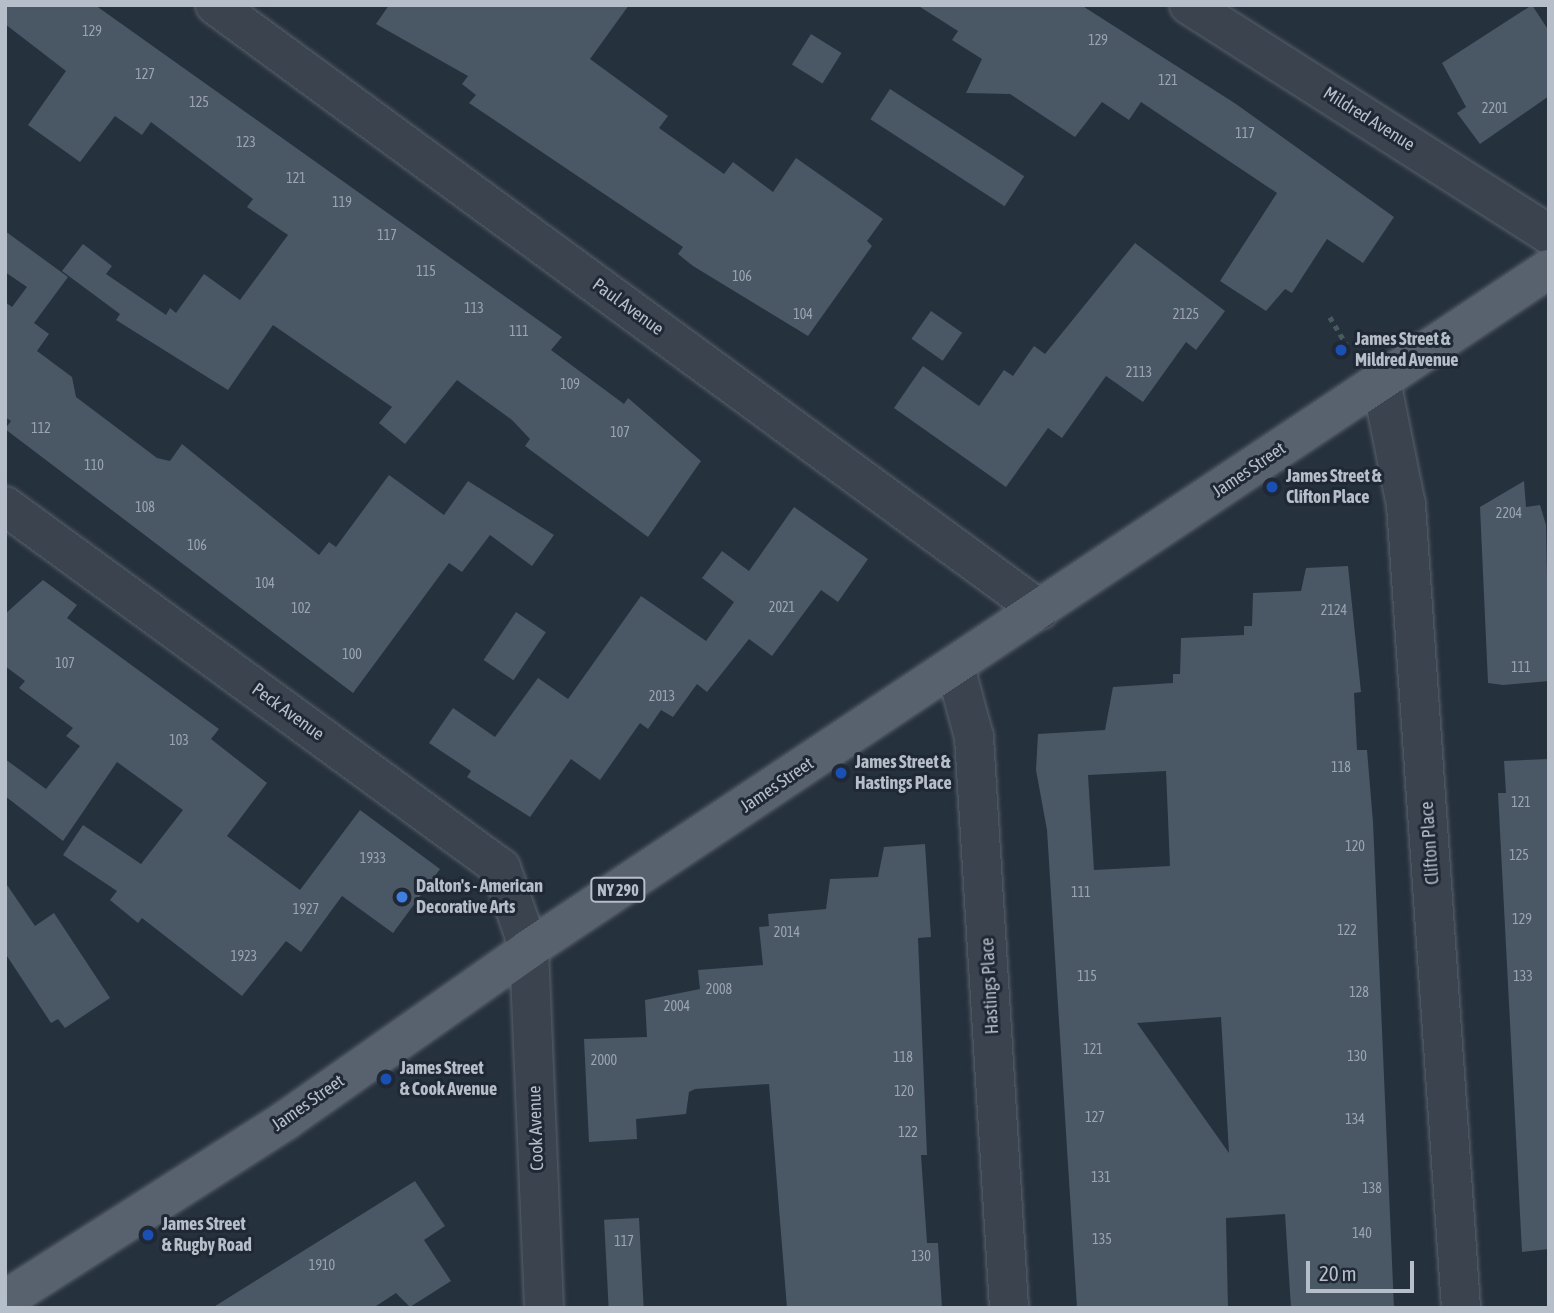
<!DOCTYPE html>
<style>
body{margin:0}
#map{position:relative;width:1554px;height:1313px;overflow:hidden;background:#26313e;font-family:"Asap Condensed",sans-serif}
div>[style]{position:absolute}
.building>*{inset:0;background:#4a5764;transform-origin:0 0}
.path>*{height:4.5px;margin-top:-2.25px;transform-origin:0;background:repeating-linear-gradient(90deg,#465b5c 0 5px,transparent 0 10px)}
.roads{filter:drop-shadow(0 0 2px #58616c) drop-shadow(0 0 2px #58616c)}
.minor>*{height:38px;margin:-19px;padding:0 19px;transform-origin:19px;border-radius:19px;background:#3a434e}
.primary>*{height:38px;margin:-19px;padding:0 19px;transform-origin:19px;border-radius:19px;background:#58626e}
.dots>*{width:19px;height:19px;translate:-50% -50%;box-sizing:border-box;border:4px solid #1f2834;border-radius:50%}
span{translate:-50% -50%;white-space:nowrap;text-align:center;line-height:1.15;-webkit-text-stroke:6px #1f2834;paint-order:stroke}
.number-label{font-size:14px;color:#9ba4b0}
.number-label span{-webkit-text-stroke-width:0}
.shield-label span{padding:2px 5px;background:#1f2834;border:2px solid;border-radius:5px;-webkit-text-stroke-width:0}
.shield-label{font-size:16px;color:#b6bec9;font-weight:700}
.street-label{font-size:18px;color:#b6bec9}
.poi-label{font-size:18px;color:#b6bec9;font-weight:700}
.left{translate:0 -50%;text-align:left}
.frame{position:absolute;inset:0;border:7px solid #b6bec9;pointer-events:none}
.scale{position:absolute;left:1306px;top:1261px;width:108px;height:32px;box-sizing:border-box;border:4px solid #b6bec9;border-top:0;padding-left:9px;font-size:21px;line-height:24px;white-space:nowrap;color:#b6bec9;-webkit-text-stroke:5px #1f2834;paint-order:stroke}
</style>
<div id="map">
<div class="building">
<i style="clip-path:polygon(5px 5px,95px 5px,562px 337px,551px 350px,624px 404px,628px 398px,701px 461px,648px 537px,525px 446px,530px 439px,512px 420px,457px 380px,405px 444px,379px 423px,392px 407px,273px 325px,228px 390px,116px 320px,120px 314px,62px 271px,83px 244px,112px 266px,106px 274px,166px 315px,170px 308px,176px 313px,204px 274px,240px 300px,288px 235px,247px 207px,253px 199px,151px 122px,142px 135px,115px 116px,80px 162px,28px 125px,66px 71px,5px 24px)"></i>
<i style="clip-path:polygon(389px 5px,629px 5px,590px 59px,668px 116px,659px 128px,724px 174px,733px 162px,773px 192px,796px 158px,883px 219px,867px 241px,872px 246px,808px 336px,693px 266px,678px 254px,683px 247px,469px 103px,476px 95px,462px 84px,468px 76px,376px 24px)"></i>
<i style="clip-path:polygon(917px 5px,1081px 5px,1236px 104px,1394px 217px,1363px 263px,1327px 239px,1292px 293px,1285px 289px,1266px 311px,1220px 281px,1277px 193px,1141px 102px,1129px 120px,1102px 102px,1075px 137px,1010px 94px,966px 93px,982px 59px,952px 40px,958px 31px)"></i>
<i style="clip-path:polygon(1532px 5px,1549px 31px,1549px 96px,1480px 144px,1457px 113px,1466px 107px,1442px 63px)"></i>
<i style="left:811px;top:34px;width:36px;height:36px;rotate:32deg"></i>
<i style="left:890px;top:89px;width:160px;height:36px;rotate:33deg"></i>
<i style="clip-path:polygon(5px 231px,68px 277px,34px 323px,49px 334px,37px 351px,72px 377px,76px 397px,157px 458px,170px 461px,182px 444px,319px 555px,329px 542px,336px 547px,389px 475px,444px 515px,468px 481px,554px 535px,532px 566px,490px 535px,462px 572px,449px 563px,353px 693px,5px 429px,11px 421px,5px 417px,5px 302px,12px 307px,27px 287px,5px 272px)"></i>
<i style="clip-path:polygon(1135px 243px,1225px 311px,1196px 350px,1186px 342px,1143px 402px,1106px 376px,1062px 438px,1048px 428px,1006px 487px,894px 408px,923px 366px,979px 406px,1004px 370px,1013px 376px,1034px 346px,1045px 354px)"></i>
<i style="left:931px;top:311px;width:38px;height:34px;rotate:35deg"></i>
<i style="clip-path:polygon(1524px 481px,1526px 507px,1540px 505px,1546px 525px,1549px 681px,1503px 685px,1488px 683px,1480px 507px)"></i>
<i style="clip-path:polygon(794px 507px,868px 559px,838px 602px,821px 590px,772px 656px,749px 639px,707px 692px,697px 684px,673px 717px,661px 710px,648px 729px,640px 723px,600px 780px,571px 759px,530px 817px,467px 777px,471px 771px,429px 743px,453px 708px,495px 737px,538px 678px,568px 699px,641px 596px,706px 641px,734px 602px,702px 578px,722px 551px,749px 571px)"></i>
<i style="clip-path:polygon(evenodd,1348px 566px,1361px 692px,1354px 693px,1357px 750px,1367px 750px,1373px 822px,1394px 1308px,1291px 1308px,1285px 1214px,1226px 1218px,1228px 1308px,1077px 1308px,1047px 830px,1036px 770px,1038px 734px,1105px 730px,1113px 687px,1173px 683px,1173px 674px,1180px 674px,1181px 638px,1244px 635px,1244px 626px,1252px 626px,1253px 593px,1301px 591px,1306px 568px,1348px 566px,1166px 771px,1170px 866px,1094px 870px,1088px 775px,1166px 771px,1348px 566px,1221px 1017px,1229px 1153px,1137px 1023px,1221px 1017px)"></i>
<i style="clip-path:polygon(43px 580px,77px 605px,67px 618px,219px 729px,211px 739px,267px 783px,227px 836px,300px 890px,360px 810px,440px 869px,393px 933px,342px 896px,301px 952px,286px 941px,242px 996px,142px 918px,138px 923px,110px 900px,117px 891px,63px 855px,83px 825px,141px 864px,183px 810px,117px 762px,63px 841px,5px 796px,5px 759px,46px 789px,80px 746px,66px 736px,73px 728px,19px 688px,25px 681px,5px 666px,5px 614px)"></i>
<i style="left:516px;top:612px;width:36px;height:58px;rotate:34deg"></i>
<i style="clip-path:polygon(1549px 759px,1549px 1249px,1522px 1252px,1498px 793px,1506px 793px,1504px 761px)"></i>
<i style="clip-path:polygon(925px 844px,931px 937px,918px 938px,927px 1155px,921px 1155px,927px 1243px,938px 1243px,942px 1308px,787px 1308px,769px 1084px,695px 1089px,689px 1092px,686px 1114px,636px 1119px,637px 1139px,589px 1142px,584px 1039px,647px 1037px,645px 1000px,700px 989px,698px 970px,763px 965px,759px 927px,769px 926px,768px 914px,826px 909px,830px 879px,878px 877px,884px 847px)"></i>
<i style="clip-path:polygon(5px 882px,35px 926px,54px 913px,110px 998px,65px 1028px,58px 1019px,51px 1023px,5px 953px)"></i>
<i style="clip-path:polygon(415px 1181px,445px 1226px,424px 1240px,451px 1281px,410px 1307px,396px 1293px,373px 1308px,212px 1308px)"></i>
<i style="left:639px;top:1218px;width:90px;height:35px;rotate:87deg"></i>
</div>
<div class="path">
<i style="left:1330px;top:317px;width:33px;rotate:59deg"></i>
</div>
<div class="roads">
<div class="minor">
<i style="left:215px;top:5px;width:1023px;rotate:36.25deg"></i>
<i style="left:1189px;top:5px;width:427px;rotate:32.5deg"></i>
<i style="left:1381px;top:381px;width:126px;rotate:78.6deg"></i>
<i style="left:1406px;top:505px;width:805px;rotate:86.08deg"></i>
<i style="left:5px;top:506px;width:614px;rotate:36.12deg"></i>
<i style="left:501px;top:868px;width:86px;rotate:70.9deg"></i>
<i style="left:529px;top:949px;width:359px;rotate:87.6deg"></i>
<i style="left:955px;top:667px;width:73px;rotate:74.8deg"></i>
<i style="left:974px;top:737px;width:572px;rotate:86.49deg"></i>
</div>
<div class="primary">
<i style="left:5px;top:1300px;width:334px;rotate:-32.6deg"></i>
<i style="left:286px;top:1120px;width:297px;rotate:-35.1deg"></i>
<i style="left:529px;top:949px;width:1226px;rotate:-33.69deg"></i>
</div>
</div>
<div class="dots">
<i style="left:1341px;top:350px;background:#1a4fb4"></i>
<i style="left:1272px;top:487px;background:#1a4fb4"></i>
<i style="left:841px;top:773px;background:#1a4fb4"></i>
<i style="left:402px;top:897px;background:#3f7fe0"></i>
<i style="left:386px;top:1079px;background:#1a4fb4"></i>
<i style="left:148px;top:1235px;background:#1a4fb4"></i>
</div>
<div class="number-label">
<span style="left:92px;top:31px">129</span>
<span style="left:1098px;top:40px">129</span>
<span style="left:145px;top:74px">127</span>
<span style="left:1168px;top:80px">121</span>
<span style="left:199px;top:102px">125</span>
<span style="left:1495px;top:108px">2201</span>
<span style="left:1245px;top:133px">117</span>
<span style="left:246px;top:142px">123</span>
<span style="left:296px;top:178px">121</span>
<span style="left:342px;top:202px">119</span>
<span style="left:387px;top:235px">117</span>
<span style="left:426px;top:271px">115</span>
<span style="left:742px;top:276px">106</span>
<span style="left:474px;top:308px">113</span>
<span style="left:803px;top:314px">104</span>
<span style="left:1186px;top:314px">2125</span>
<span style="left:519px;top:331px">111</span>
<span style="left:1139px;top:372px">2113</span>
<span style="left:570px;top:384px">109</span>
<span style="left:41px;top:428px">112</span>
<span style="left:620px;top:432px">107</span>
<span style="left:94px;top:465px">110</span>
<span style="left:145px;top:507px">108</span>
<span style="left:1509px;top:513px">2204</span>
<span style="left:197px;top:545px">106</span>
<span style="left:265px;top:583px">104</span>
<span style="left:782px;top:607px">2021</span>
<span style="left:301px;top:608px">102</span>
<span style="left:1334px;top:610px">2124</span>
<span style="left:352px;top:654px">100</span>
<span style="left:65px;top:663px">107</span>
<span style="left:1521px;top:667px">111</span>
<span style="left:662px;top:696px">2013</span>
<span style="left:179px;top:740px">103</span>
<span style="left:1341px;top:767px">118</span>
<span style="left:1521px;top:802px">121</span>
<span style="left:1355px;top:846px">120</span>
<span style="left:1519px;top:855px">125</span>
<span style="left:373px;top:858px">1933</span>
<span style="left:1081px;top:892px">111</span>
<span style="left:306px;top:909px">1927</span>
<span style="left:1522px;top:919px">129</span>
<span style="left:1347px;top:930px">122</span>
<span style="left:787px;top:932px">2014</span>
<span style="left:244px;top:956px">1923</span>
<span style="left:1087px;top:976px">115</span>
<span style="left:1523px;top:976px">133</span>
<span style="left:719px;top:989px">2008</span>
<span style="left:1359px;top:992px">128</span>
<span style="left:677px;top:1006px">2004</span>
<span style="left:1093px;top:1049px">121</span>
<span style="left:1357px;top:1056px">130</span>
<span style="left:903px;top:1057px">118</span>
<span style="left:604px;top:1060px">2000</span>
<span style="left:904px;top:1091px">120</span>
<span style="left:1095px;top:1117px">127</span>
<span style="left:1355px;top:1119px">134</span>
<span style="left:908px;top:1132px">122</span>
<span style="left:1101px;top:1177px">131</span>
<span style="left:1372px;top:1188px">138</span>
<span style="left:1362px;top:1233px">140</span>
<span style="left:1102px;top:1239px">135</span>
<span style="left:624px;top:1241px">117</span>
<span style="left:921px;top:1256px">130</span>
<span style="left:322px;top:1265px">1910</span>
</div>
<div class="shield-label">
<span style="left:618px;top:890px">NY 290</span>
</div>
<div class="street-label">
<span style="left:1369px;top:119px;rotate:32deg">Mildred Avenue</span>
<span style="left:628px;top:307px;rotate:36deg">Paul Avenue</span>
<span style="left:1249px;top:470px;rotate:-34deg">James Street</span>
<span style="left:288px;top:712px;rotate:36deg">Peck Avenue</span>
<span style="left:777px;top:785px;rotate:-34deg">James Street</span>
<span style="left:1430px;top:843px;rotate:-94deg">Clifton Place</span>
<span style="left:990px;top:986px;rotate:-93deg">Hastings Place</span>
<span style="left:308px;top:1103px;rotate:-35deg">James Street</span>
<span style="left:536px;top:1128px;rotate:-92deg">Cook Avenue</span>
</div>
<div class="poi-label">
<span class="left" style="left:1355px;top:350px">James Street &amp;<br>Mildred Avenue</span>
<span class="left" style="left:1286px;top:487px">James Street &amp;<br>Clifton Place</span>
<span class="left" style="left:855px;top:773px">James Street &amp;<br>Hastings Place</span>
<span class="left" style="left:416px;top:897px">Dalton's - American<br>Decorative Arts</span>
<span class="left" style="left:400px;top:1079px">James Street<br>&amp; Cook Avenue</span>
<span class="left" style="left:162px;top:1235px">James Street<br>&amp; Rugby Road</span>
</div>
<div class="frame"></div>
<div class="scale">20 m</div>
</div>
